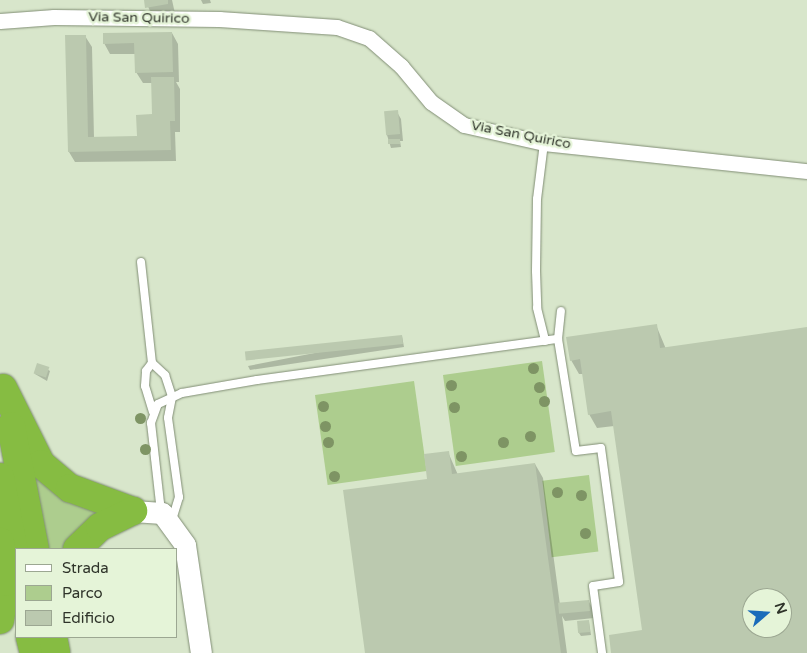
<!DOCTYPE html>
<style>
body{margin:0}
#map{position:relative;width:807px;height:653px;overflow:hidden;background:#d8e6cb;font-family:"Varela Round",sans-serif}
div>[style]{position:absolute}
.green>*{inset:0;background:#adcd8e;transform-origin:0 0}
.shadow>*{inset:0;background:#0003}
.building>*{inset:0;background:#bbc9af;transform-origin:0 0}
.roads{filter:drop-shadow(0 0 1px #818e75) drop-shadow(0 0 1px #818e75)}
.lane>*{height:8px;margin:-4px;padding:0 4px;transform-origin:4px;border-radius:4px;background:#fff}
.street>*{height:15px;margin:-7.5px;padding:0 7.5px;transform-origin:7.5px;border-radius:7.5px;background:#fff}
.secondary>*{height:21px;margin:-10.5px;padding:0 10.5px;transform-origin:10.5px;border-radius:10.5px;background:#fff}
.highway>*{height:28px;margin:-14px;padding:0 14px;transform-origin:14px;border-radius:14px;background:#86bc42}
.trees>*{width:11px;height:11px;margin:-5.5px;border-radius:50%;background:#7e9464}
span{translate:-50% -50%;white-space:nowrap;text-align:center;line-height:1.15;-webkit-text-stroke:5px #e5f4d8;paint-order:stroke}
.street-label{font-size:14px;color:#2f342a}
.legend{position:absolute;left:15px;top:548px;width:162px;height:90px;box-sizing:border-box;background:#e5f4d8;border:1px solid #9ca792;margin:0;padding:6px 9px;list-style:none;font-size:15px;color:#2f342a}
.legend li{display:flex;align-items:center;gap:10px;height:25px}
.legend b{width:25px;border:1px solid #9ca792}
.north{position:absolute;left:742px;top:588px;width:50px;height:50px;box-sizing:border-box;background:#e5f4d8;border:1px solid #9ca792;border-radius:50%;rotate:71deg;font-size:14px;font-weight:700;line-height:20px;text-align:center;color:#2f342a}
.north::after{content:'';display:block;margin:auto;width:18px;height:22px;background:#1a6cba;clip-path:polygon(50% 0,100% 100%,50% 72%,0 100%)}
</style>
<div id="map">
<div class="green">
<i style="left:542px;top:361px;width:92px;height:100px;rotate:82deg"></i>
<i style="left:414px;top:381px;width:91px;height:100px;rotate:82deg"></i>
<i style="clip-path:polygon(24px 445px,120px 510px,71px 549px,44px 549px)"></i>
<i style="left:589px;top:475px;width:77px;height:47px;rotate:83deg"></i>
</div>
<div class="shadow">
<i style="clip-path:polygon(145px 0,172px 0,176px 18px,155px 22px)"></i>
<i style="clip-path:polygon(210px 0,211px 3px,203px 4px,201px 0)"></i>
<i style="clip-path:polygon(172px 33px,178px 44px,179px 82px,176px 82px,180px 89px,180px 132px,175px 132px,176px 161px,75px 162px,69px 152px,85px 36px,92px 47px,94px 138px,138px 137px,153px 116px,153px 83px,143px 83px,136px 72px,136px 54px,110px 54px,104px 43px)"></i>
<i style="clip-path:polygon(397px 112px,401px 119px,403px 141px,400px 141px,401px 147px,391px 148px,387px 135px)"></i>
<i style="clip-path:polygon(evenodd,656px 325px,666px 349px,807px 328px,807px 653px,612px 653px,644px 631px,614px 426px,597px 428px,589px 414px,583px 374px,579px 374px,571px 360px,656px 325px,752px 598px,782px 598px,782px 628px,752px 628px,752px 598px)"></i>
<i style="clip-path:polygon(402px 336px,404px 347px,250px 370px,248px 366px)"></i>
<i style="clip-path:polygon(38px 364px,50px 371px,47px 381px,35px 374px)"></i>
<i style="clip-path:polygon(448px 452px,458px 475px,535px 464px,543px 478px,560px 605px,589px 602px,593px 609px,594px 618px,565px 621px,562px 616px,567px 653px,366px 653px,428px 480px)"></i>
<i style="clip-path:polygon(589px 622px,591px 635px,581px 636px,579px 633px)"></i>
</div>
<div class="building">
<i style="clip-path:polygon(144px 0,168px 0,168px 4px,145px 8px)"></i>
<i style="clip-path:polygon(172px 32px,173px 72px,135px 73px,134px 43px,103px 44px,103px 33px)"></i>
<i style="clip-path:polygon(65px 35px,86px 35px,88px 137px,137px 136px,136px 115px,152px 114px,151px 77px,174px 77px,175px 121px,170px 121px,171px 150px,68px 152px)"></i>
<i style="left:398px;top:110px;width:24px;height:14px;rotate:85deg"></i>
<i style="left:400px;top:139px;width:5px;height:12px;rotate:90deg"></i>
<i style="clip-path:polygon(evenodd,657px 324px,660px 348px,807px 327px,807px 653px,611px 653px,609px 635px,642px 630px,611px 411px,588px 415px,580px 359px,570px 361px,566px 337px,657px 324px,752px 598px,782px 598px,782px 628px,752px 628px,752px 598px)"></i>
<i style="left:402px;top:335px;width:9px;height:158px;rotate:84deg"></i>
<i style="left:37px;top:363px;width:13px;height:11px;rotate:18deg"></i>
<i style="clip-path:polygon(449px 451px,452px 474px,535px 463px,561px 653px,365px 653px,343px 490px,427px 479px,424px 454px)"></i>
<i style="left:589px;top:600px;width:11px;height:31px;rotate:85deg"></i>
<i style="left:589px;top:620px;width:12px;height:12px;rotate:85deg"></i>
</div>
<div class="roads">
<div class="lane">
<i style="left:544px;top:143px;width:56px;rotate:97.1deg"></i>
<i style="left:537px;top:199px;width:72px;rotate:90.8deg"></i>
<i style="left:536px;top:271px;width:37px;rotate:88deg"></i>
<i style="left:537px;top:308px;width:34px;rotate:76deg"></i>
<i style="left:141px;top:262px;width:102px;rotate:83.8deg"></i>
<i style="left:558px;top:339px;width:113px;rotate:80.9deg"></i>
<i style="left:576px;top:451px;width:25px;rotate:-7deg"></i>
<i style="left:601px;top:448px;width:135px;rotate:82.3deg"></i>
<i style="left:619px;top:582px;width:26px;rotate:171deg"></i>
<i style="left:593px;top:586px;width:68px;rotate:82.3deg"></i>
<i style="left:153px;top:412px;width:27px;rotate:-107deg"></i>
<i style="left:145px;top:386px;width:15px;rotate:-86deg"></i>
<i style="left:146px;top:371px;width:10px;rotate:-53deg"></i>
<i style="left:152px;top:363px;width:18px;rotate:43deg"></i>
<i style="left:165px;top:375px;width:23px;rotate:72deg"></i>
<i style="left:172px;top:397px;width:21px;rotate:101deg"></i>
<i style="left:168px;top:418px;width:80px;rotate:82.1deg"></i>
<i style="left:179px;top:497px;width:27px;rotate:107deg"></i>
<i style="left:161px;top:512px;width:90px;rotate:-96.4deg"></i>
<i style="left:151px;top:423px;width:20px;rotate:-70deg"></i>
<i style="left:158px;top:404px;width:26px;rotate:-25deg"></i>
<i style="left:182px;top:393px;width:76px;rotate:-9.8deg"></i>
<i style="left:257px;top:380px;width:304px;rotate:-7.8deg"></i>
<i style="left:558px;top:339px;width:28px;rotate:-84deg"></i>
</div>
<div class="street">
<i style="left:0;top:21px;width:54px;rotate:-4.2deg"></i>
<i style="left:54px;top:17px;width:165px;rotate:0.7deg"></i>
<i style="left:219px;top:19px;width:118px;rotate:3.9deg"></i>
<i style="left:337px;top:27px;width:34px;rotate:19deg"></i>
<i style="left:369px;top:38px;width:43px;rotate:41.2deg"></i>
<i style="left:401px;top:66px;width:47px;rotate:50.2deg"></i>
<i style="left:431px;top:102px;width:40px;rotate:34.9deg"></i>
<i style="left:464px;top:125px;width:82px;rotate:12.7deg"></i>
<i style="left:544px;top:143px;width:264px;rotate:6.1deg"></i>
</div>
<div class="secondary">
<i style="left:133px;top:511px;width:29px;rotate:4deg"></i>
<i style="left:162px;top:513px;width:39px;rotate:54deg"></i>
<i style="left:185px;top:545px;width:109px;rotate:81.6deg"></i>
</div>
<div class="highway">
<i style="left:3px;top:388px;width:85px;rotate:63.4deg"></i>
<i style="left:41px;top:464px;width:38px;rotate:40deg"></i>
<i style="left:70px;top:488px;width:67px;rotate:20.1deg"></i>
<i style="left:11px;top:426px;width:125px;rotate:79deg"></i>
<i style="left:0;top:477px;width:86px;rotate:79.3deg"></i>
<i style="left:77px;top:549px;width:32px;rotate:-44deg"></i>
<i style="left:100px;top:527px;width:37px;rotate:-26deg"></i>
<i style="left:0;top:620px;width:38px;rotate:-81deg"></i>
<i style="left:6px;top:582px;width:41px;rotate:-98.3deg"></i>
<i style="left:30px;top:637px;width:16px;rotate:76deg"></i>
<i style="left:53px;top:637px;width:16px;rotate:79deg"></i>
</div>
</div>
<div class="trees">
<i style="left:533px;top:368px"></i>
<i style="left:451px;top:385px"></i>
<i style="left:539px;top:387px"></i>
<i style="left:544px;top:401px"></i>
<i style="left:323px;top:406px"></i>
<i style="left:454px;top:407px"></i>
<i style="left:140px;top:418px"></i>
<i style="left:325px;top:426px"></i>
<i style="left:530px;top:436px"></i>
<i style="left:328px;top:442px"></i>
<i style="left:503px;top:442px"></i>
<i style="left:145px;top:449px"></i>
<i style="left:461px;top:456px"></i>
<i style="left:334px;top:476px"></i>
<i style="left:557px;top:492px"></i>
<i style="left:581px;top:495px"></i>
<i style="left:585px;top:533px"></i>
</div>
<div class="street-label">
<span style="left:139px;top:18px;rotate:1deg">Via San Quirico</span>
<span style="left:521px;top:135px;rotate:11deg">Via San Quirico</span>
</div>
<ul class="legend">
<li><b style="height:6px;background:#fff"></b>Strada</li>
<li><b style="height:14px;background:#adcd8e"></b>Parco</li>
<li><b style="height:14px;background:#bbc9af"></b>Edificio</li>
</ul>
<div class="north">N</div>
</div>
